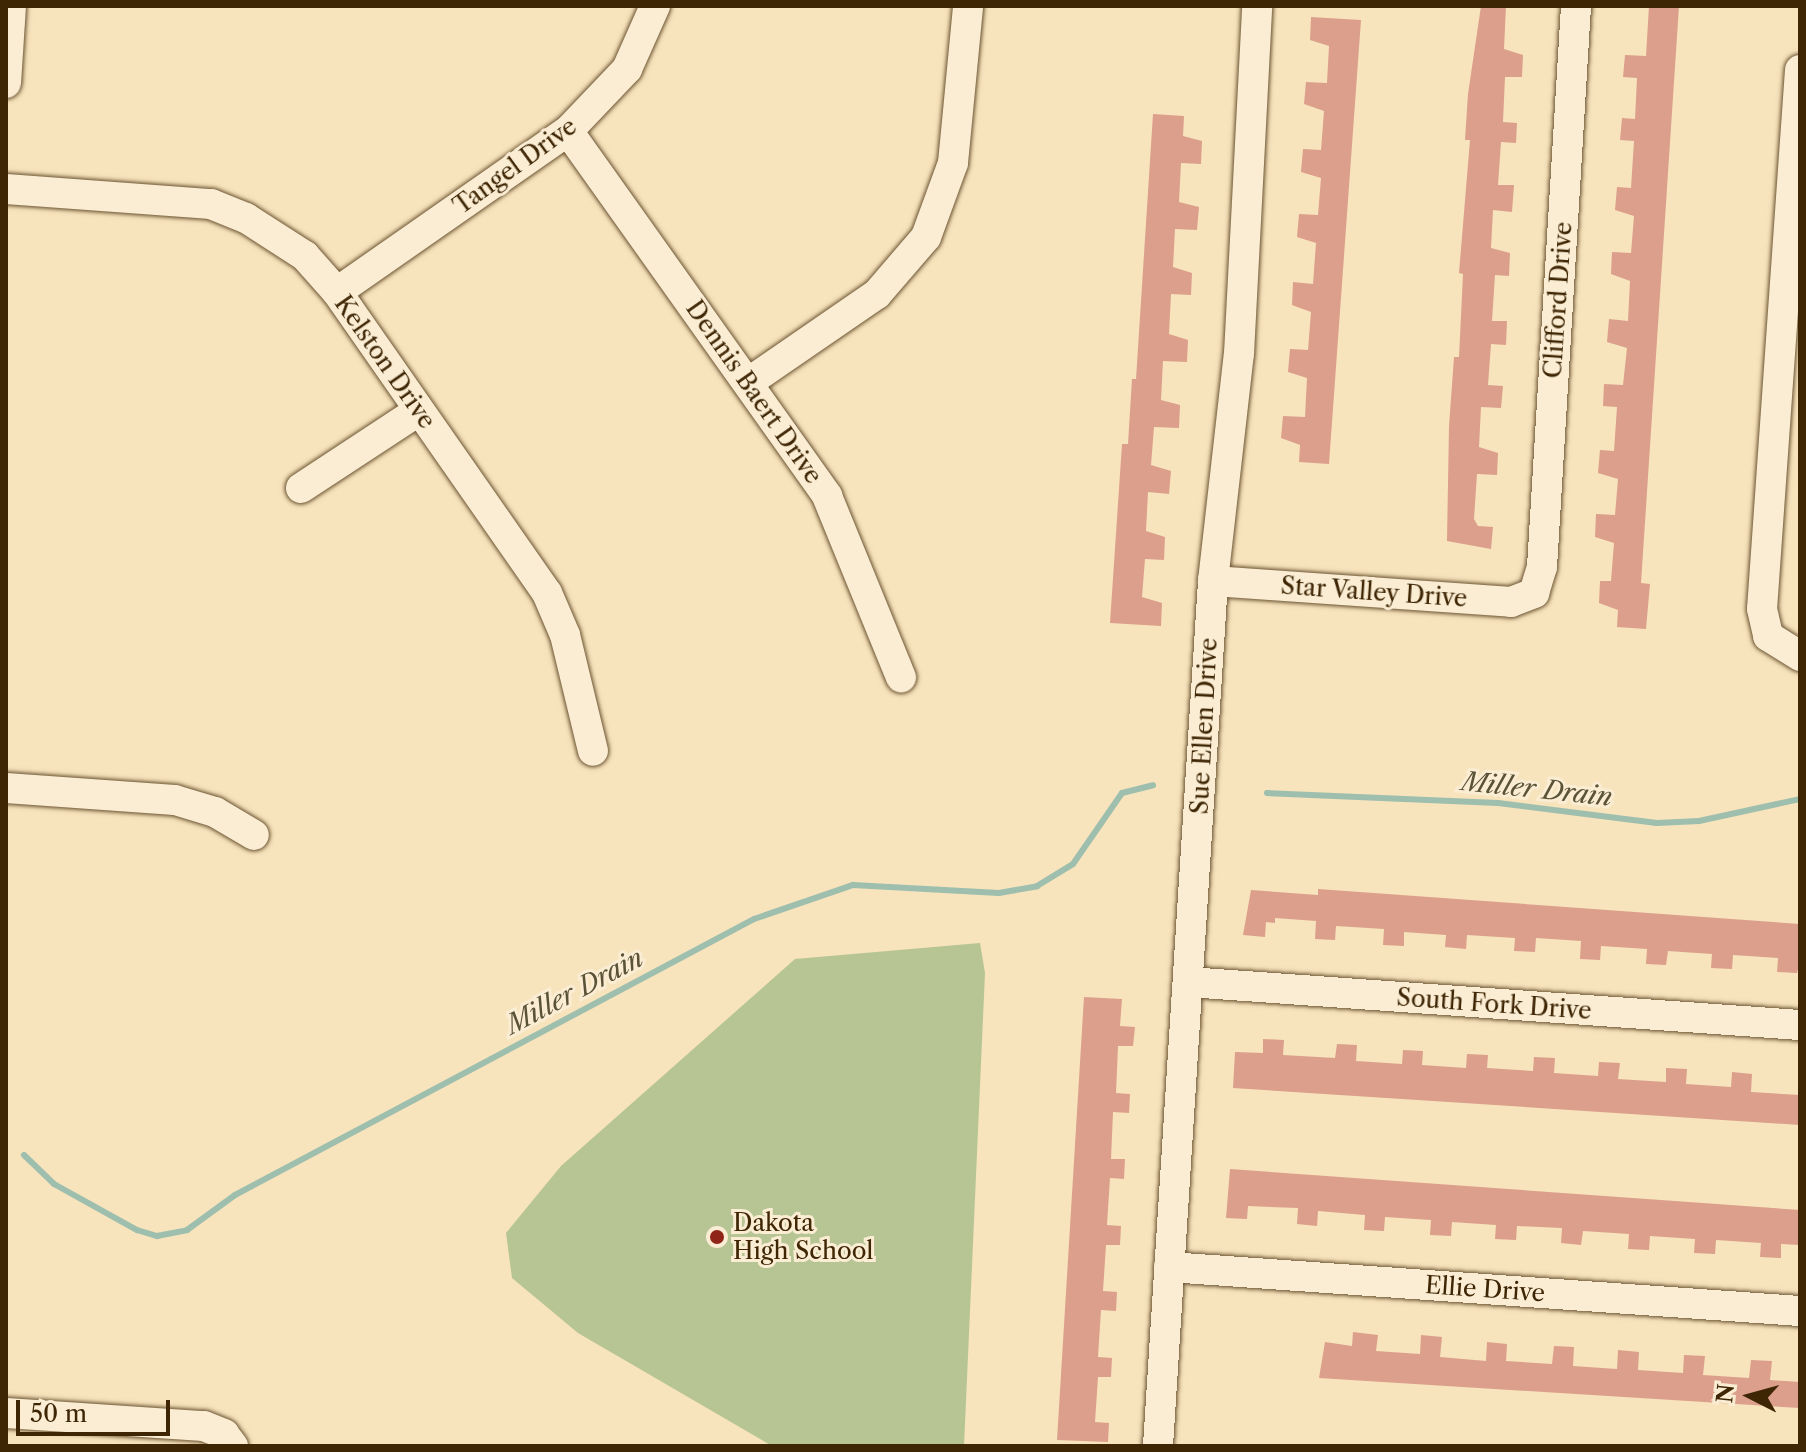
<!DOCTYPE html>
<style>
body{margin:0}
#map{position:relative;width:1806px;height:1452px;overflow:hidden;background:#f7e3bc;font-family:"Libre Caslon Text",serif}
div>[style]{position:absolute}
.green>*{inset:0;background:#b7c595}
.stream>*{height:6px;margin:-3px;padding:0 3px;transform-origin:3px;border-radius:3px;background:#9ebeae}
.building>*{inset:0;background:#dc9f8b}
.roads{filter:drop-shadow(0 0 2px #6c5432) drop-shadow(0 0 2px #6c5432)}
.minor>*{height:30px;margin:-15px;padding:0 15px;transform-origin:15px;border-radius:15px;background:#faedd3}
.dots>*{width:22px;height:22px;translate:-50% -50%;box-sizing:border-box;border:4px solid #faedd3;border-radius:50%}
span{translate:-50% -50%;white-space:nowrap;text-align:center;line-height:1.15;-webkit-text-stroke:6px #faedd3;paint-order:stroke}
.street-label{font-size:24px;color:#3e2504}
.poi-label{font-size:24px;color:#3e2504}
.left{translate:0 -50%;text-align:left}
.water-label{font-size:26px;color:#5b5337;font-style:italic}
.frame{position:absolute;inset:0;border:8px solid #3e2504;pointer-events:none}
.north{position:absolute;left:1710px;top:1356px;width:80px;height:80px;-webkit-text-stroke:6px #faedd3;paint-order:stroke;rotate:276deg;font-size:22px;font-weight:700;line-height:32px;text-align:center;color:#3e2504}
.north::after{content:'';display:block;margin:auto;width:28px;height:36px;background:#3e2504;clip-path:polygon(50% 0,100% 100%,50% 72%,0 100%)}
.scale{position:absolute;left:16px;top:1400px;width:154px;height:36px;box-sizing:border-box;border:4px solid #3e2504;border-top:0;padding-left:10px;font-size:24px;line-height:28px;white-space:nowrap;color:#3e2504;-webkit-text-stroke:6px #faedd3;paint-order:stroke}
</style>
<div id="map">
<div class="green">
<i style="clip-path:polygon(980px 943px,985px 973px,964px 1446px,772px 1446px,578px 1333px,512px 1278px,506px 1233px,561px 1166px,795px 959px)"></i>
</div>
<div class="stream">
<i style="left:1267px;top:793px;width:231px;rotate:2.5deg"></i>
<i style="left:1498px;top:803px;width:160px;rotate:7.2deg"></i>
<i style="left:1657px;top:823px;width:42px;rotate:-2.7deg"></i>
<i style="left:1699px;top:821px;width:103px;rotate:-12.3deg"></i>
<i style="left:24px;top:1155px;width:42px;rotate:44deg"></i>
<i style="left:54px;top:1184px;width:95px;rotate:29deg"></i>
<i style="left:137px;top:1230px;width:21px;rotate:17deg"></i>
<i style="left:157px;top:1236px;width:31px;rotate:-11deg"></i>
<i style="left:187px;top:1230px;width:59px;rotate:-36.1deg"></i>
<i style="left:235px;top:1195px;width:588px;rotate:-28deg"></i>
<i style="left:754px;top:919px;width:105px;rotate:-19deg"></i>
<i style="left:853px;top:885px;width:146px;rotate:3.1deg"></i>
<i style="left:999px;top:893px;width:39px;rotate:-10deg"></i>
<i style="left:1037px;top:886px;width:42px;rotate:-31.4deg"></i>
<i style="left:1073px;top:864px;width:86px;rotate:-55.4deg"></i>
<i style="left:1122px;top:793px;width:32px;rotate:-14deg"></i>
</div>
<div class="building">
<i style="clip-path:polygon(1481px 6px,1506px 6px,1504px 49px,1523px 55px,1522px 77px,1505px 77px,1503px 122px,1517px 123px,1516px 143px,1501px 142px,1498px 185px,1514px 185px,1512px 212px,1493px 210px,1491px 248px,1510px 253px,1509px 276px,1495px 275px,1492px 321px,1507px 321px,1506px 345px,1491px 344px,1488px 385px,1503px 386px,1501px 408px,1481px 407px,1479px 447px,1498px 453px,1497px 475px,1477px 474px,1474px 519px,1478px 526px,1493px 527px,1491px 549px,1447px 541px,1449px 426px,1454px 357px,1459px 357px,1463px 274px,1459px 273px,1470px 140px,1465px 140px,1468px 94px)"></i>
<i style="clip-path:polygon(1649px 6px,1679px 6px,1641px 583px,1650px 584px,1646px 629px,1617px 627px,1618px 610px,1599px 603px,1600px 581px,1611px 581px,1614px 543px,1595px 537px,1596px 514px,1615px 515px,1618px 479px,1598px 473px,1600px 450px,1614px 451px,1617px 407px,1603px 406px,1604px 384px,1623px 385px,1627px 348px,1607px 342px,1609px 319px,1628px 321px,1630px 281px,1611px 274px,1612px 252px,1631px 253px,1634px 216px,1615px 210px,1617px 187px,1631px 188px,1634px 141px,1620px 140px,1622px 118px,1635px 119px,1637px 78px,1623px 77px,1625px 55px,1646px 56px)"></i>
<i style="clip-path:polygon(1311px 17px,1361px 20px,1329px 464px,1299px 462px,1300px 445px,1281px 438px,1283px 416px,1305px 417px,1307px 378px,1288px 372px,1290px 349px,1308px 350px,1311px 312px,1292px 305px,1293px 282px,1313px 284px,1316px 243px,1297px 237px,1299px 214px,1318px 215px,1321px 178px,1301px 172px,1303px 149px,1321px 150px,1324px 111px,1304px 104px,1306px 82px,1327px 83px,1329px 46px,1310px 40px)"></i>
<i style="clip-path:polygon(1153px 114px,1184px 116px,1183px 136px,1202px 141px,1201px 164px,1181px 163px,1179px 202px,1199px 207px,1197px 230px,1175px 229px,1173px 267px,1192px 273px,1191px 295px,1171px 294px,1169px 334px,1188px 340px,1187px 362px,1163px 361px,1161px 400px,1180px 405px,1179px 428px,1154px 427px,1151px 465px,1171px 471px,1169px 494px,1148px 492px,1146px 531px,1165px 537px,1164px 560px,1145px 559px,1142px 597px,1162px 603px,1161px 626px,1110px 623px,1122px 444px,1128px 444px,1132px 379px,1136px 379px)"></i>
<i style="clip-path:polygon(1318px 889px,1800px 924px,1800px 960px,1797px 973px,1777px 972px,1778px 958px,1733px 955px,1732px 969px,1711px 968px,1712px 954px,1668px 951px,1666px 965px,1646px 964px,1647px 949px,1601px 946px,1600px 960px,1580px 959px,1581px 941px,1536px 938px,1535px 952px,1514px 951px,1515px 938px,1467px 935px,1466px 949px,1445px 947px,1446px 935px,1404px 932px,1404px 946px,1383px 945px,1384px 929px,1336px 926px,1335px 940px,1315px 939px,1316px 921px,1275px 918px,1275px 923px,1266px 922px,1265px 937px,1243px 935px,1251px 890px,1318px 895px)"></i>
<i style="clip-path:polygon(1084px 997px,1122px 999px,1120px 1026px,1135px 1027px,1133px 1046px,1118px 1046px,1116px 1093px,1130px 1094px,1129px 1113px,1113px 1112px,1111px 1159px,1125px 1159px,1124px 1179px,1110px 1178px,1107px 1225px,1121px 1226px,1120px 1245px,1106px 1245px,1103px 1291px,1117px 1292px,1116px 1311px,1101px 1310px,1098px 1357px,1112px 1358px,1111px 1377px,1098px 1377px,1095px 1422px,1109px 1423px,1108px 1442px,1057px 1440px)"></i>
<i style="clip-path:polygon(1263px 1039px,1284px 1040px,1283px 1055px,1335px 1058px,1337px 1044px,1357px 1045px,1356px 1061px,1402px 1064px,1403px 1050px,1423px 1051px,1422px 1065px,1466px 1068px,1467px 1054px,1488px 1055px,1487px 1068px,1533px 1071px,1534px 1057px,1555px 1058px,1554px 1073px,1598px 1076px,1599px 1062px,1620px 1063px,1618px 1079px,1666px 1082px,1666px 1068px,1687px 1069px,1686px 1084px,1731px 1087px,1732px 1072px,1752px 1074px,1751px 1092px,1800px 1095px,1800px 1125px,1233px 1088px,1235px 1052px,1263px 1053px)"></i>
<i style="clip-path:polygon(1230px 1169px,1800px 1210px,1800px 1245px,1781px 1244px,1781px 1258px,1760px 1257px,1761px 1243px,1716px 1240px,1715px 1254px,1694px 1253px,1695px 1239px,1650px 1236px,1649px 1250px,1628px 1249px,1629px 1234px,1583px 1231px,1581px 1245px,1561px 1243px,1562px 1228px,1517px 1226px,1516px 1240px,1495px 1239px,1496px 1225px,1452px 1222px,1451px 1236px,1430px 1235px,1431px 1220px,1385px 1217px,1384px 1231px,1364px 1230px,1365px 1215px,1318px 1211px,1317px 1226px,1297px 1224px,1298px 1208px,1248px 1206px,1247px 1219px,1226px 1218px)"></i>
<i style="clip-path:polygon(1353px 1332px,1378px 1335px,1376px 1351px,1420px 1354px,1421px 1335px,1442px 1337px,1440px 1357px,1486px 1361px,1487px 1342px,1507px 1344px,1506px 1361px,1552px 1364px,1554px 1346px,1574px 1347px,1573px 1366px,1617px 1369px,1618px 1350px,1639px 1352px,1638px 1370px,1683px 1373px,1684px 1355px,1705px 1356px,1703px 1375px,1749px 1378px,1751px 1360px,1772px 1361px,1770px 1380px,1800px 1382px,1800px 1408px,1319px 1378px,1325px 1342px,1352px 1346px)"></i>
</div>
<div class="roads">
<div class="minor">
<i style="left:1800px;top:70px;width:540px;rotate:94.03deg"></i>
<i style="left:1762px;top:609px;width:28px;rotate:77deg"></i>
<i style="left:1768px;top:636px;width:38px;rotate:32deg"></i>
<i style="left:6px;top:83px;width:77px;rotate:-86.3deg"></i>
<i style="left:568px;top:131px;width:448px;rotate:54.6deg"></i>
<i style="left:827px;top:496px;width:196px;rotate:67.8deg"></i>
<i style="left:6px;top:189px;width:206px;rotate:4.2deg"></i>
<i style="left:211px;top:204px;width:38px;rotate:22deg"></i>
<i style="left:246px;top:218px;width:70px;rotate:32.8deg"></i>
<i style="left:305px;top:256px;width:48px;rotate:48.4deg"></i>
<i style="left:337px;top:292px;width:367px;rotate:55.1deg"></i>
<i style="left:547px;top:593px;width:46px;rotate:66.8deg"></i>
<i style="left:565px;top:635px;width:119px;rotate:76.4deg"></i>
<i style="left:337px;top:292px;width:282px;rotate:-34.9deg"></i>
<i style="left:568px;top:131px;width:86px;rotate:-46.4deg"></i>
<i style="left:627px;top:69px;width:69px;rotate:-66deg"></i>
<i style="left:749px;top:382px;width:155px;rotate:-34.5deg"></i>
<i style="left:877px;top:294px;width:75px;rotate:-49.3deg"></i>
<i style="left:926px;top:237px;width:79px;rotate:-70deg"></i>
<i style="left:953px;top:163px;width:158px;rotate:-84.5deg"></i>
<i style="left:301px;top:488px;width:140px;rotate:-33.3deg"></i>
<i style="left:1213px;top:581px;width:299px;rotate:4deg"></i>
<i style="left:1511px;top:602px;width:25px;rotate:-21deg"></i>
<i style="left:1534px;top:593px;width:27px;rotate:-73deg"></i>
<i style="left:1542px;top:567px;width:562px;rotate:-86.53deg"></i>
<i style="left:6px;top:788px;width:169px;rotate:4.1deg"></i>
<i style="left:175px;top:800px;width:42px;rotate:16.7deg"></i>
<i style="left:215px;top:812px;width:45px;rotate:30.5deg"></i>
<i style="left:1188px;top:982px;width:614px;rotate:4.02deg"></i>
<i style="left:1169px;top:1267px;width:633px;rotate:3.99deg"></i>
<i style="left:6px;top:1413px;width:198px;rotate:3.8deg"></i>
<i style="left:204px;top:1426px;width:22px;rotate:22deg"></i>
<i style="left:224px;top:1434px;width:15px;rotate:53deg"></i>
<i style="left:1158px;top:1446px;width:867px;rotate:-86.36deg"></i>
<i style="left:1213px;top:581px;width:228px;rotate:-83.5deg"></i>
<i style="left:1239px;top:354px;width:348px;rotate:-87deg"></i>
</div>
</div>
<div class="dots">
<i style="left:717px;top:1237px;background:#8f2418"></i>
</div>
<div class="street-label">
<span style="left:515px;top:166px;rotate:-36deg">Tangel Drive</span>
<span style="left:1558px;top:300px;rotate:-86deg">Clifford Drive</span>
<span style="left:385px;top:362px;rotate:55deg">Kelston Drive</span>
<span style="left:754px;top:392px;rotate:55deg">Dennis Baert Drive</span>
<span style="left:1374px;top:592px;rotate:4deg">Star Valley Drive</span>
<span style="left:1204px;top:726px;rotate:-87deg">Sue Ellen Drive</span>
<span style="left:1494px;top:1004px;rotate:4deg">South Fork Drive</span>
<span style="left:1485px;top:1289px;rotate:4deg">Ellie Drive</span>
</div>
<div class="poi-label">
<span class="left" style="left:733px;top:1237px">Dakota<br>High School</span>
</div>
<div class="water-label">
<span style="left:1537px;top:790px;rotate:6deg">Miller Drain</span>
<span style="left:575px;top:992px;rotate:-28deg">Miller Drain</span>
</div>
<div class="frame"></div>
<div class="north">N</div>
<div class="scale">50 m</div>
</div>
